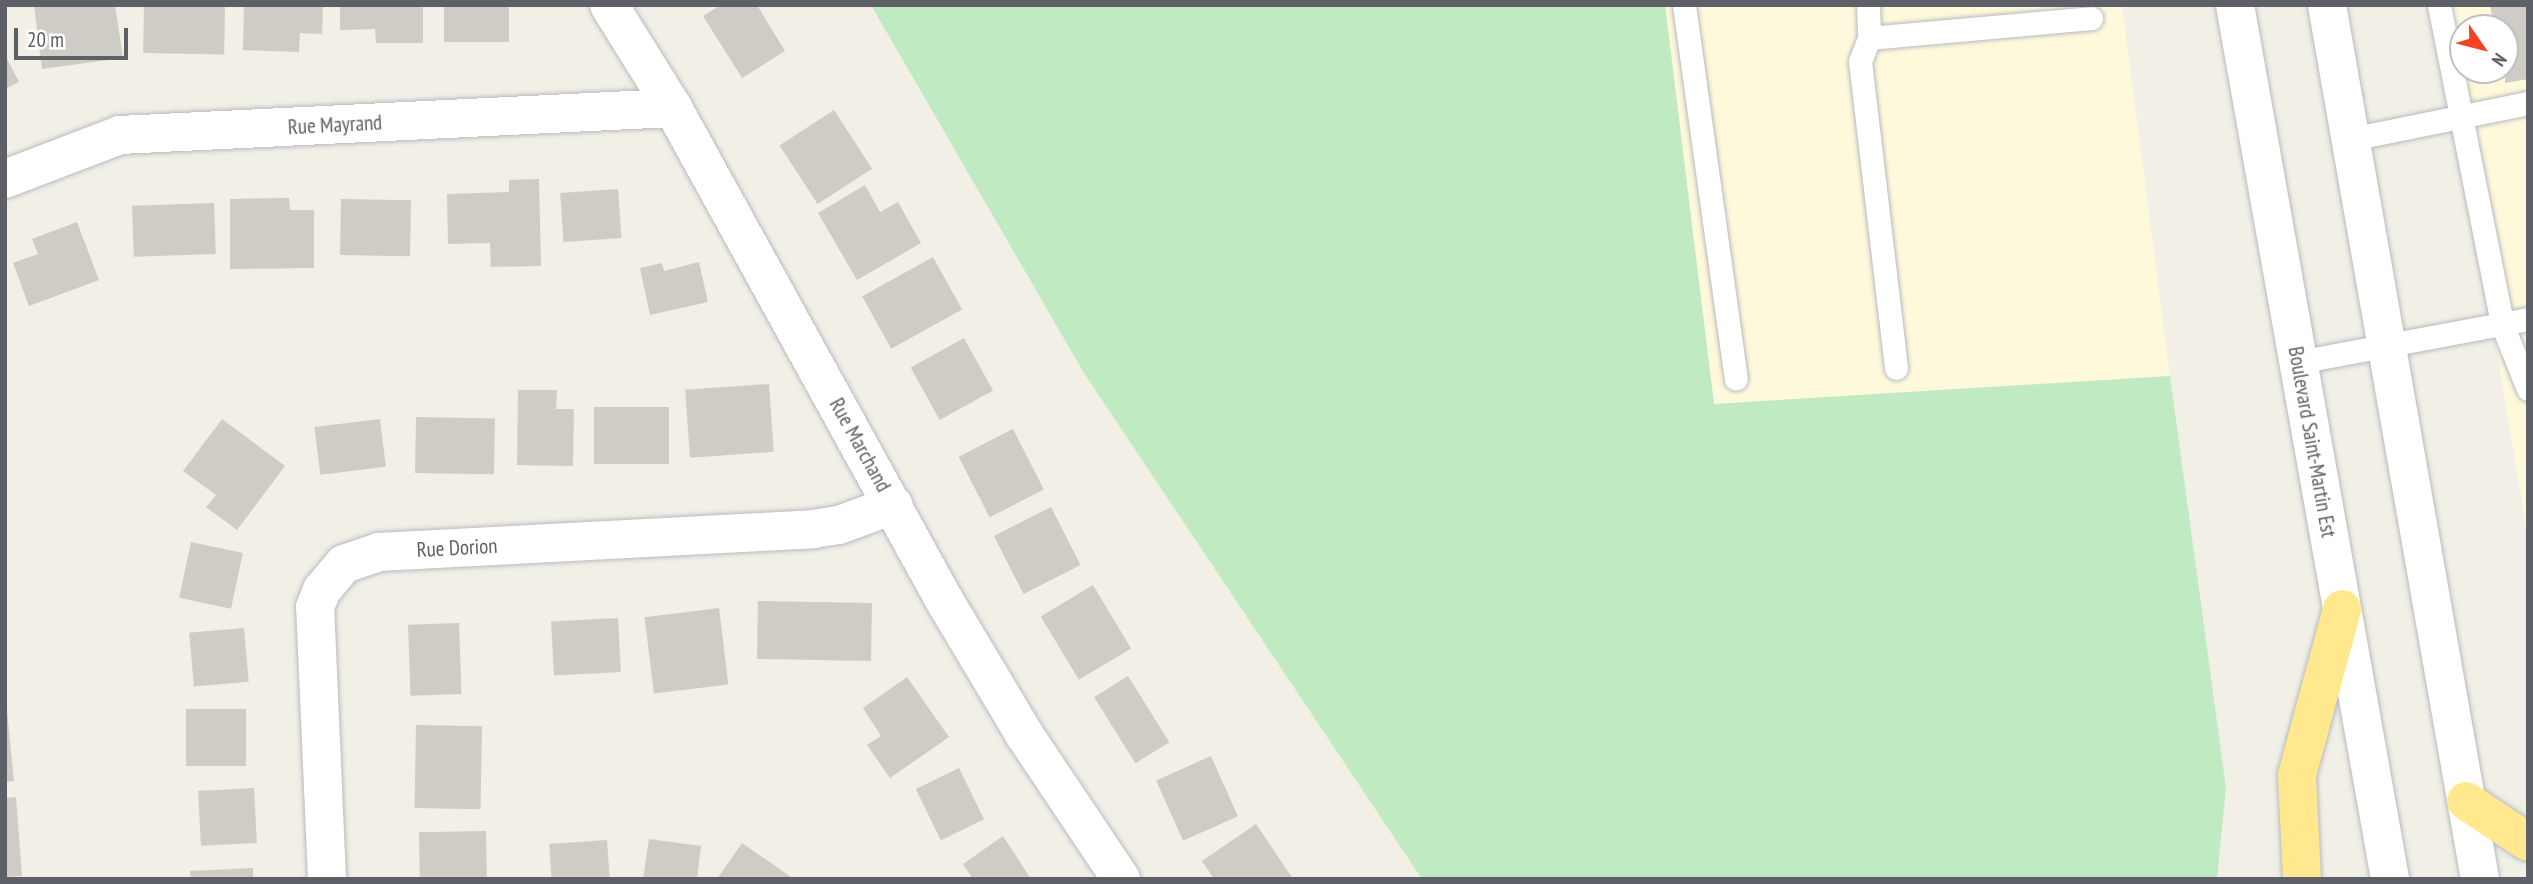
<!DOCTYPE html>
<style>
body{margin:0}
#map{position:relative;width:2533px;height:884px;overflow:hidden;background:#f1efe6;font-family:"PT Sans Narrow",sans-serif}
div>[style]{position:absolute}
.commercial>*{inset:0;background:#fff9dc}
.green>*{inset:0;background:#c0eac2}
.building>*{inset:0;background:#ceccc4;transform-origin:0 0}
.roads{filter:drop-shadow(0 0 2px #b8bbc0) drop-shadow(0 0 2px #b8bbc0)}
.service>*{height:23px;margin:-11.5px;padding:0 11.5px;transform-origin:11.5px;border-radius:11.5px;background:#fff}
.minor>*{height:38px;margin:-19px;padding:0 19px;transform-origin:19px;border-radius:19px;background:#fff}
.secondary>*{height:38px;margin:-19px;padding:0 19px;transform-origin:19px;border-radius:19px;background:#fff}
.motorway>*{height:38px;margin:-19px;padding:0 19px;transform-origin:19px;border-radius:19px;background:#ffe88e}
span{translate:-50% -50%;white-space:nowrap;text-align:center;line-height:1.15;-webkit-text-stroke:5px #fff;paint-order:stroke}
.street-label{font-size:21px;color:#5d6167}
.frame{position:absolute;inset:0;border:7px solid #5d6167;pointer-events:none}
.north{position:absolute;left:2449px;top:14px;width:70px;height:70px;box-sizing:border-box;background:#fff;border:2px solid #bec0c2;border-radius:50%;rotate:125deg;font-size:19px;font-weight:700;line-height:28px;text-align:center;color:#5d6167}
.north::after{content:'';display:block;margin:auto;width:24px;height:32px;background:#f84024;clip-path:polygon(50% 0,100% 100%,50% 72%,0 100%)}
.scale{position:absolute;left:14px;top:28px;width:114px;height:32px;box-sizing:border-box;border:4px solid #5d6167;border-top:0;padding-left:9px;font-size:21px;line-height:24px;white-space:nowrap;color:#5d6167;-webkit-text-stroke:5px #fff;paint-order:stroke}
</style>
<div id="map">
<div class="commercial">
<i style="clip-path:polygon(1665px 5px,2122px 5px,2170px 376px,1714px 404px)"></i>
<i style="clip-path:polygon(evenodd,2439px 5px,2528px 5px,2528px 537px,2439px 5px,2463px 28px,2505px 28px,2505px 70px,2463px 70px,2463px 28px)"></i>
</div>
<div class="green">
<i style="clip-path:polygon(871px 5px,1665px 5px,1714px 404px,2170px 376px,2226px 788px,2217px 879px,1422px 879px,1084px 373px)"></i>
</div>
<div class="building">
<i style="clip-path:polygon(34px 5px,115px 5px,123px 58px,42px 69px)"></i>
<i style="left:144px;top:5px;width:81px;height:48px;rotate:1deg"></i>
<i style="clip-path:polygon(244px 5px,323px 5px,322px 34px,300px 33px,299px 52px,243px 50px)"></i>
<i style="clip-path:polygon(340px 5px,423px 5px,423px 43px,376px 43px,375px 29px,340px 30px)"></i>
<i style="left:444px;top:5px;width:65px;height:37px"></i>
<i style="clip-path:polygon(721px 5px,757px 5px,785px 51px,742px 78px,703px 16px)"></i>
<i style="clip-path:polygon(2490px 5px,2528px 5px,2528px 79px,2505px 83px,2505px 28px,2494px 28px)"></i>
<i style="clip-path:polygon(5px 55px,19px 82px,5px 89px)"></i>
<i style="left:834px;top:110px;width:70px;height:65px;rotate:57deg"></i>
<i style="clip-path:polygon(539px 179px,541px 266px,491px 267px,490px 243px,448px 244px,447px 194px,509px 192px,509px 180px)"></i>
<i style="clip-path:polygon(865px 185px,880px 212px,898px 202px,921px 243px,857px 280px,818px 213px)"></i>
<i style="left:618px;top:189px;width:49px;height:58px;rotate:86deg"></i>
<i style="clip-path:polygon(289px 198px,290px 210px,314px 210px,314px 268px,230px 269px,230px 199px)"></i>
<i style="left:341px;top:199px;width:70px;height:56px;rotate:1deg"></i>
<i style="left:214px;top:203px;width:51px;height:82px;rotate:88deg"></i>
<i style="clip-path:polygon(77px 222px,99px 280px,29px 306px,13px 263px,38px 254px,32px 239px)"></i>
<i style="left:933px;top:257px;width:60px;height:81px;rotate:61deg"></i>
<i style="clip-path:polygon(699px 262px,708px 302px,650px 315px,640px 268px,662px 263px,664px 271px)"></i>
<i style="left:964px;top:338px;width:60px;height:61px;rotate:61deg"></i>
<i style="left:769px;top:384px;width:68px;height:84px;rotate:86deg"></i>
<i style="clip-path:polygon(518px 390px,557px 390px,556px 409px,574px 409px,573px 466px,517px 465px)"></i>
<i style="left:594px;top:407px;width:75px;height:57px"></i>
<i style="left:416px;top:417px;width:79px;height:56px;rotate:1deg"></i>
<i style="clip-path:polygon(222px 419px,285px 466px,237px 530px,206px 507px,216px 495px,183px 471px)"></i>
<i style="left:380px;top:419px;width:48px;height:66px;rotate:83deg"></i>
<i style="left:1013px;top:429px;width:68px;height:61px;rotate:63deg"></i>
<i style="left:1051px;top:507px;width:65px;height:64px;rotate:63deg"></i>
<i style="left:191px;top:542px;width:53px;height:57px;rotate:12deg"></i>
<i style="left:1093px;top:585px;width:74px;height:61px;rotate:59deg"></i>
<i style="left:758px;top:601px;width:114px;height:58px;rotate:1deg"></i>
<i style="left:719px;top:608px;width:77px;height:75px;rotate:83deg"></i>
<i style="left:618px;top:618px;width:54px;height:67px;rotate:87deg"></i>
<i style="left:459px;top:623px;width:71px;height:51px;rotate:88deg"></i>
<i style="left:244px;top:628px;width:54px;height:55px;rotate:85deg"></i>
<i style="left:1128px;top:676px;width:78px;height:40px;rotate:58deg"></i>
<i style="clip-path:polygon(907px 677px,949px 737px,890px 778px,867px 745px,881px 736px,863px 708px)"></i>
<i style="clip-path:polygon(5px 690px,14px 781px,5px 782px)"></i>
<i style="left:186px;top:709px;width:60px;height:57px"></i>
<i style="left:416px;top:725px;width:66px;height:83px;rotate:1deg"></i>
<i style="left:1211px;top:756px;width:66px;height:60px;rotate:66deg"></i>
<i style="left:959px;top:768px;width:57px;height:48px;rotate:64deg"></i>
<i style="left:254px;top:788px;width:55px;height:56px;rotate:87deg"></i>
<i style="clip-path:polygon(16px 797px,22px 876px,5px 877px,5px 798px)"></i>
<i style="clip-path:polygon(1256px 824px,1293px 879px,1214px 879px,1202px 861px)"></i>
<i style="left:486px;top:831px;width:48px;height:67px;rotate:89deg"></i>
<i style="clip-path:polygon(1003px 836px,1031px 879px,973px 879px,963px 864px)"></i>
<i style="clip-path:polygon(649px 839px,701px 846px,697px 879px,643px 879px)"></i>
<i style="left:607px;top:840px;width:39px;height:58px;rotate:86deg"></i>
<i style="clip-path:polygon(742px 843px,794px 879px,717px 879px)"></i>
<i style="clip-path:polygon(253px 868px,253px 879px,191px 879px,190px 871px)"></i>
</div>
<div class="roads">
<div class="service">
<i style="left:1684px;top:5px;width:377px;rotate:82.1deg"></i>
<i style="left:1868px;top:5px;width:33px;rotate:88deg"></i>
<i style="left:1869px;top:38px;width:25px;rotate:111deg"></i>
<i style="left:1860px;top:61px;width:309px;rotate:83.3deg"></i>
<i style="left:2439px;top:5px;width:325px;rotate:78.8deg"></i>
<i style="left:2502px;top:324px;width:70px;rotate:68.2deg"></i>
<i style="left:1869px;top:38px;width:223px;rotate:-5.1deg"></i>
<i style="left:2351px;top:139px;width:181px;rotate:-11.5deg"></i>
<i style="left:2298px;top:362px;width:234px;rotate:-10.6deg"></i>
</div>
<div class="minor">
<i style="left:609px;top:5px;width:121px;rotate:58.1deg"></i>
<i style="left:673px;top:108px;width:559px;rotate:61.14deg"></i>
<i style="left:943px;top:598px;width:158px;rotate:59.2deg"></i>
<i style="left:1024px;top:734px;width:174px;rotate:56.2deg"></i>
<i style="left:5px;top:179px;width:123px;rotate:-20.9deg"></i>
<i style="left:120px;top:135px;width:554px;rotate:-2.8deg"></i>
<i style="left:327px;top:879px;width:272px;rotate:-92.5deg"></i>
<i style="left:315px;top:607px;width:18px;rotate:-68deg"></i>
<i style="left:322px;top:590px;width:34px;rotate:-50deg"></i>
<i style="left:344px;top:564px;width:37px;rotate:-19deg"></i>
<i style="left:379px;top:552px;width:435px;rotate:-3deg"></i>
<i style="left:813px;top:529px;width:26px;rotate:-9deg"></i>
<i style="left:839px;top:525px;width:58px;rotate:-20.3deg"></i>
</div>
<div class="secondary">
<i style="left:2235px;top:5px;width:888px;rotate:79.94deg"></i>
<i style="left:2327px;top:5px;width:887px;rotate:80.07deg"></i>
</div>
<div class="motorway">
<i style="left:2466px;top:801px;width:74px;rotate:33.5deg"></i>
<i style="left:2302px;top:879px;width:104px;rotate:-92.8deg"></i>
<i style="left:2297px;top:775px;width:172px;rotate:-74.8deg"></i>
</div>
</div>
<div class="street-label">
<span style="left:335px;top:125px;rotate:-3deg">Rue Mayrand</span>
<span style="left:2312px;top:442px;rotate:80deg">Boulevard Saint-Martin Est</span>
<span style="left:860px;top:445px;rotate:61deg">Rue Marchand</span>
<span style="left:457px;top:548px;rotate:-3deg">Rue Dorion</span>
</div>
<div class="frame"></div>
<div class="north">N</div>
<div class="scale">20 m</div>
</div>
